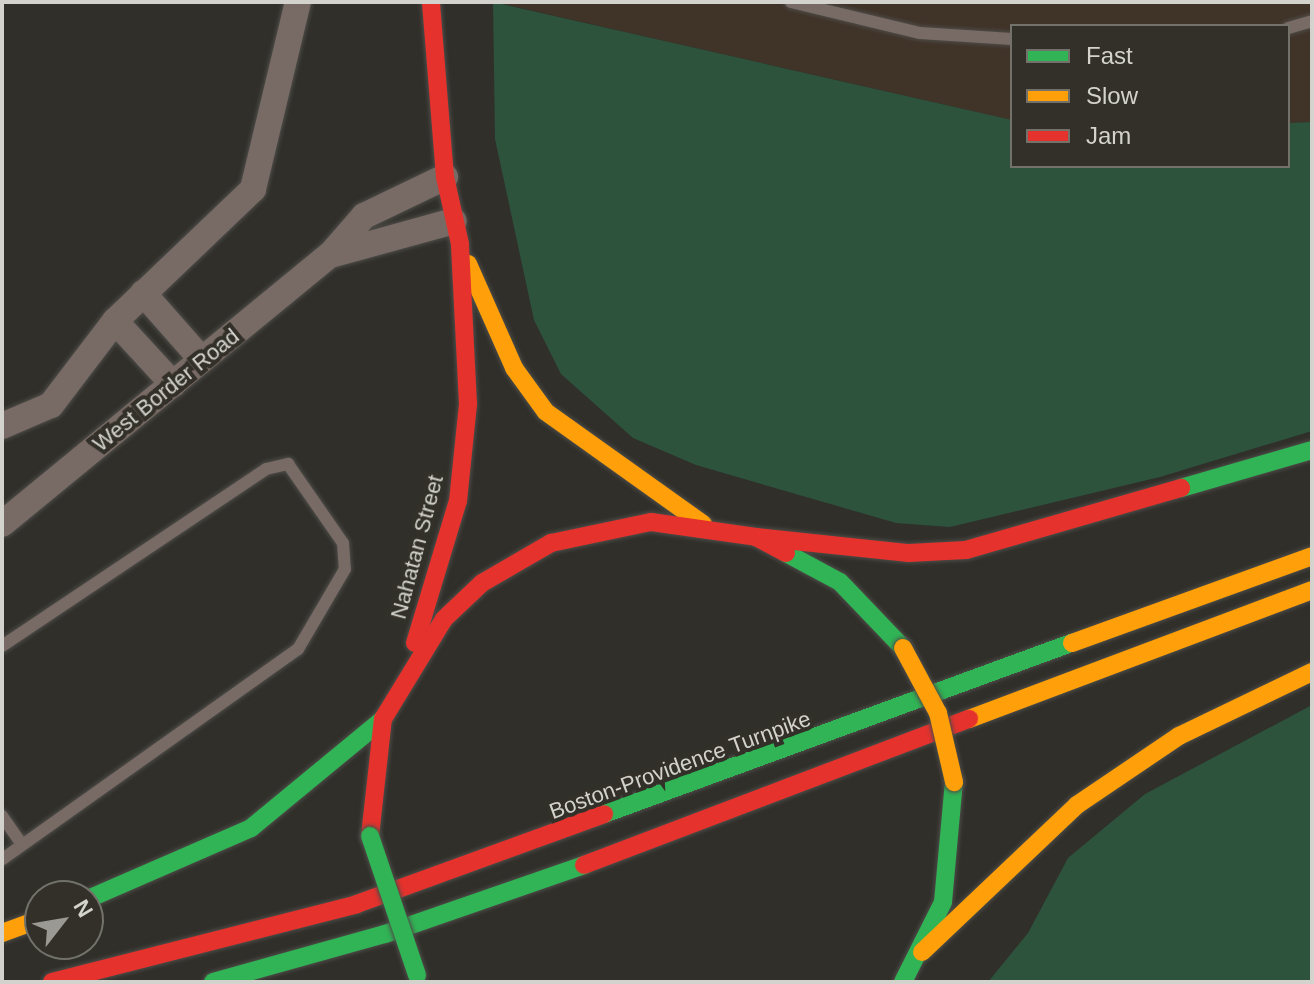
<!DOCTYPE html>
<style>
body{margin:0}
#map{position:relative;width:1314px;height:984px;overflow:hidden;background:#302f2a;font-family:Helvetica,sans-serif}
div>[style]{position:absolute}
.industrial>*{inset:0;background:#403328}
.green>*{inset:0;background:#2d533d}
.roads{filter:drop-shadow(0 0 2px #4d4c48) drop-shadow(0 0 2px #4d4c48)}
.lane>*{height:12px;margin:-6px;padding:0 6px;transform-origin:6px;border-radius:6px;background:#786a64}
.street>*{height:26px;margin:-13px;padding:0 13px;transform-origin:13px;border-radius:13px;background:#786a64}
.fast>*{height:18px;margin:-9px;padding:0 9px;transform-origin:9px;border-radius:9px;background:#30b455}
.slow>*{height:18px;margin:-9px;padding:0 9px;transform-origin:9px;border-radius:9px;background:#ff9f0a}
.jam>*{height:18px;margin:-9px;padding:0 9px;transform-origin:9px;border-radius:9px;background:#e5322d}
.bridges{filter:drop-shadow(0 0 2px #4d4c48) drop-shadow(0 0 2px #4d4c48)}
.fast-bridge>*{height:18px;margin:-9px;padding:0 9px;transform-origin:9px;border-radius:9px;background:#30b455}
.slow-bridge>*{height:18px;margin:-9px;padding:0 9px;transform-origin:9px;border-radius:9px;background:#ff9f0a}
span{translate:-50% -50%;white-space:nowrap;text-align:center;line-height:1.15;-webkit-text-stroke:8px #323028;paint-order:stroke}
.street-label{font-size:22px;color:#d3d2cd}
.frame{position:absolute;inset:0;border:4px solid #d3d2cd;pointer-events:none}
.legend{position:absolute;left:1010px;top:24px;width:280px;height:144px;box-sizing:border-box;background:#323028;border:2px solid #72716a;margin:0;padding:10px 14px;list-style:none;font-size:24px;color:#d3d2cd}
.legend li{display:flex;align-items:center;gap:16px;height:40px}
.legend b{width:40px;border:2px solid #72716a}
.north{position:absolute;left:24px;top:880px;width:80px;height:80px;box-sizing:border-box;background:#323028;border:2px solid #72716a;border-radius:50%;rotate:59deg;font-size:22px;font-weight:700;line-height:32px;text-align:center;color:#d3d2cd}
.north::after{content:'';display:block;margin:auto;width:28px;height:36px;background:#9a9994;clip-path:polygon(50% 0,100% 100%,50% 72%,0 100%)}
</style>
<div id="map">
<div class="industrial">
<i style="clip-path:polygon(495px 2px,1312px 2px,1312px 122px,1288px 123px,1288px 26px,1012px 26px,1012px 120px)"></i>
</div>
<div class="green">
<i style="clip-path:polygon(493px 2px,1012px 120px,1012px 166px,1288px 166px,1288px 123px,1312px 122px,1312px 431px,1160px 477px,950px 527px,896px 523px,696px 465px,633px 438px,561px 374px,534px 320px,495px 139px)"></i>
<i style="clip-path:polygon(1312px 705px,1312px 982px,988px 982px,1028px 933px,1068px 858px,1145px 794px)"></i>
</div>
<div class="roads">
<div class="lane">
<i style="left:791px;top:2px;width:133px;rotate:13.5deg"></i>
<i style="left:920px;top:33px;width:92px;rotate:3.7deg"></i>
<i style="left:1288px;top:28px;width:25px;rotate:-16deg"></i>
<i style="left:2px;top:646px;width:318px;rotate:-33.8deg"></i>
<i style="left:266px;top:469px;width:23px;rotate:-13deg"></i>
<i style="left:288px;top:464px;width:96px;rotate:55.2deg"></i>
<i style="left:343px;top:543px;width:26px;rotate:86deg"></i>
<i style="left:345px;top:569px;width:93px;rotate:120.4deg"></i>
<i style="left:298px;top:649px;width:363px;rotate:144.6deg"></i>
<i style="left:2px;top:816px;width:35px;rotate:55deg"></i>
</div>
<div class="street">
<i style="left:334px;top:254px;width:124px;rotate:-15.4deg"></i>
<i style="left:143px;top:293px;width:89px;rotate:48.6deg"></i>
<i style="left:115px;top:321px;width:86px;rotate:47.4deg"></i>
<i style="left:2px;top:426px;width:53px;rotate:-23.2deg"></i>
<i style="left:51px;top:405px;width:106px;rotate:-52.7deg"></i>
<i style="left:115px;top:321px;width:191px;rotate:-43.7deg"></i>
<i style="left:253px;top:189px;width:192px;rotate:-76.5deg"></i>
<i style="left:2px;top:524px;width:424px;rotate:-39.4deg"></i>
<i style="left:330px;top:255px;width:52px;rotate:-48.9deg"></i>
<i style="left:364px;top:216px;width:90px;rotate:-25.7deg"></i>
</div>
<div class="fast">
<i style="left:1181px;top:488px;width:136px;rotate:-16.2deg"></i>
<i style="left:786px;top:553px;width:61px;rotate:28.2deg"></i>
<i style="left:840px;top:582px;width:91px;rotate:46.3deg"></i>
<i style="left:604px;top:814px;width:498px;rotate:-20.1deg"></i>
<i style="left:88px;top:899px;width:178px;rotate:-23.5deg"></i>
<i style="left:251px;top:828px;width:171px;rotate:-39.5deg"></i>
<i style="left:213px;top:982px;width:179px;rotate:-15.6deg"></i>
<i style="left:385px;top:934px;width:211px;rotate:-19.1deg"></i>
<i style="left:903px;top:982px;width:89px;rotate:-63.4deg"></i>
<i style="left:943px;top:902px;width:121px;rotate:-84.8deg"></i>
</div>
<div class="slow">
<i style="left:468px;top:264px;width:114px;rotate:66.1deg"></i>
<i style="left:514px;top:368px;width:54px;rotate:54deg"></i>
<i style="left:546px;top:412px;width:193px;rotate:35.5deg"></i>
<i style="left:1072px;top:643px;width:255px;rotate:-19.9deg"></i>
<i style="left:969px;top:719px;width:366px;rotate:-20.6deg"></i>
<i style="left:2px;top:933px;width:40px;rotate:-20.2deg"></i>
<i style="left:922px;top:952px;width:214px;rotate:-43.5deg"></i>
<i style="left:1077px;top:805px;width:123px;rotate:-34.1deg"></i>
<i style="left:1179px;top:736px;width:148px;rotate:-25.7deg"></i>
</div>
<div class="jam">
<i style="left:756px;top:537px;width:154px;rotate:6deg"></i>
<i style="left:909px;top:553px;width:57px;rotate:-3deg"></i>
<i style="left:966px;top:550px;width:224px;rotate:-16.1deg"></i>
<i style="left:415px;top:643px;width:148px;rotate:-73.2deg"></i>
<i style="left:458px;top:501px;width:98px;rotate:-84.1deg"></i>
<i style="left:468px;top:404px;width:160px;rotate:-92.9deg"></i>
<i style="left:460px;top:244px;width:69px;rotate:-102.6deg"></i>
<i style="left:445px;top:177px;width:176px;rotate:-94.6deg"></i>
<i style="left:370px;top:836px;width:118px;rotate:-83.7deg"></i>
<i style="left:383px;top:719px;width:117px;rotate:-58.6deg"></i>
<i style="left:444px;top:619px;width:52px;rotate:-43.5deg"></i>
<i style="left:482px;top:583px;width:80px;rotate:-30.1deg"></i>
<i style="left:551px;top:543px;width:102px;rotate:-11.9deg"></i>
<i style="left:651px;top:522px;width:106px;rotate:8.1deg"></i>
<i style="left:756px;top:537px;width:34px;rotate:28deg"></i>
<i style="left:584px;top:865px;width:412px;rotate:-20.8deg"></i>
<i style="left:52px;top:982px;width:315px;rotate:-14.3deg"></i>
<i style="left:357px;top:904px;width:263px;rotate:-20deg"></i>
</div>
</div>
<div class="bridges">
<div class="fast-bridge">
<i style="left:370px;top:836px;width:147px;rotate:71.3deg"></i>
</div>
<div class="slow-bridge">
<i style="left:903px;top:648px;width:74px;rotate:61.7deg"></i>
<i style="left:938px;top:713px;width:71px;rotate:76.9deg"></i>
</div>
</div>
<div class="street-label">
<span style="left:166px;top:390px;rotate:-39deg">West Border Road</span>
<span style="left:417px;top:547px;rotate:-75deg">Nahatan Street</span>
<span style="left:680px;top:765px;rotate:-20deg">Boston-Providence Turnpike</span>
</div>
<div class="frame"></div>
<ul class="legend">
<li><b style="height:10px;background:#30b455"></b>Fast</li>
<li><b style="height:10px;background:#ff9f0a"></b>Slow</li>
<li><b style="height:10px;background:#e5322d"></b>Jam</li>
</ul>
<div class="north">N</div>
</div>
